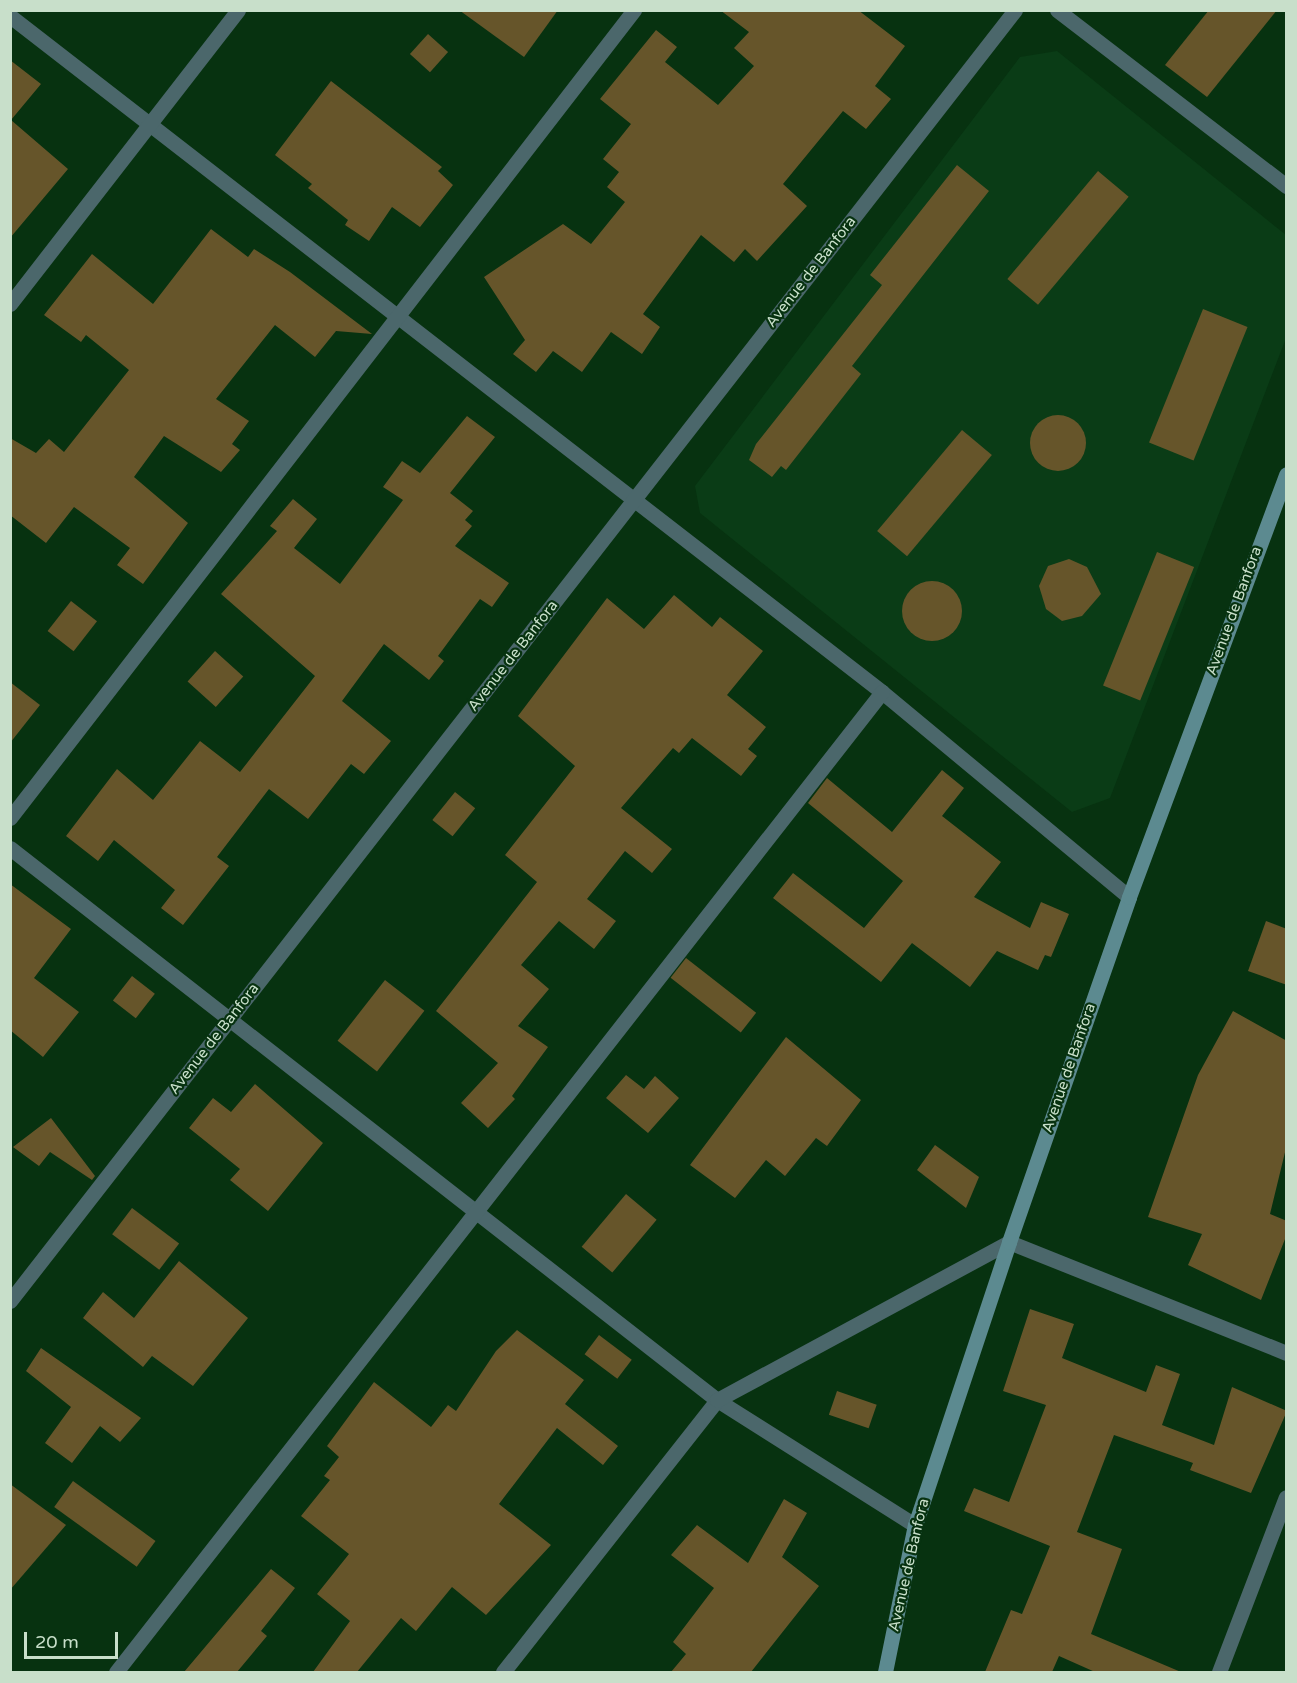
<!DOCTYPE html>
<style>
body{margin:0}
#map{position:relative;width:1297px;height:1683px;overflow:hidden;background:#073210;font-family:"Varela Round",sans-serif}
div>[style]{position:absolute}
.built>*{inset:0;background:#0a3c16}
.building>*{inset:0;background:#66552a;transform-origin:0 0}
.round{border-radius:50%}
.minor>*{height:15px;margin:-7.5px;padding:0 7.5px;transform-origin:7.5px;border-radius:7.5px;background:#4b676b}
.secondary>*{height:15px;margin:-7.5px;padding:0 7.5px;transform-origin:7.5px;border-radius:7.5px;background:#5c8a90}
span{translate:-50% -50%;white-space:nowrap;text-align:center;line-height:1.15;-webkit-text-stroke:4.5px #073210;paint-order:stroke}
.street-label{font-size:15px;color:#c8dfca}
.frame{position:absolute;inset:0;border:12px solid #c8dfca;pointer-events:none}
.scale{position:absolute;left:24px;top:1632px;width:94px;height:27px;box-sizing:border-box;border:3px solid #c8dfca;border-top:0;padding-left:8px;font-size:18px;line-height:21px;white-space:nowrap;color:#c8dfca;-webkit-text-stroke:4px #073210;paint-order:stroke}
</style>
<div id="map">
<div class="built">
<i style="clip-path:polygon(1057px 51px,1286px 235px,1286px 338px,1110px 798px,1072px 812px,700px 513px,695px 486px,1020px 57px)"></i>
</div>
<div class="building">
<i style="clip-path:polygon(459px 10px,558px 10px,524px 57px)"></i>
<i style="clip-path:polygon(720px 10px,858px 10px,905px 46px,875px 86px,891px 99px,866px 129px,843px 111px,783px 184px,807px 206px,757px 261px,745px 249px,734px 262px,701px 235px,643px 314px,660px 327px,642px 354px,611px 332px,582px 372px,553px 351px,536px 372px,513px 354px,525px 340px,484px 277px,563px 224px,591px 244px,625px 202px,607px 187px,619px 172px,603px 159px,631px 124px,600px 99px,656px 30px,677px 47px,665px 62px,718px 105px,754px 66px,734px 48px,749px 32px)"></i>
<i style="clip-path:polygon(1209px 10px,1277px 10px,1207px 97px,1165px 65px)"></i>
<i style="left:428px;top:34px;width:27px;height:27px;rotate:42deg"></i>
<i style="clip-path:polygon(10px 60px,41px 84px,11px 120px,68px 169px,10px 238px)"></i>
<i style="clip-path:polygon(331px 81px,442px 167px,438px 171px,453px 185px,420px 227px,392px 207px,369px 241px,345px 225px,348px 220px,308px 188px,312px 184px,275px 155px)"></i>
<i style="clip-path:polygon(957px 165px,989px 191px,852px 366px,861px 374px,786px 470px,781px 466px,772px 477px,749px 460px,756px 444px,882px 285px,870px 275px)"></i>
<i style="left:1098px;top:171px;width:40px;height:141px;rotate:40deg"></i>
<i style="clip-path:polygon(211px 229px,248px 257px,254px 249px,290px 272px,372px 334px,336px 331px,315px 357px,275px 325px,216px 399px,249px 421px,232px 444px,240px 450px,221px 472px,164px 436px,134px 477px,188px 523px,143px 584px,117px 565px,130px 548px,74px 507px,46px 543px,10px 515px,10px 438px,36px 453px,49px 439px,64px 452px,129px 370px,86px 335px,81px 342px,44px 315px,92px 254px,153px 304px)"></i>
<i style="left:1203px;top:309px;width:48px;height:144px;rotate:22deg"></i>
<i class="round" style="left:1030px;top:415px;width:56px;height:56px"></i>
<i style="clip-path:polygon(467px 416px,495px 437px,450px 493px,473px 511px,465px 520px,472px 526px,455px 546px,509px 583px,492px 607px,480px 599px,438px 656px,444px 661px,429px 680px,384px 644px,342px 701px,391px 741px,364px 774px,351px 764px,308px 819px,269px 789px,217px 857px,229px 866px,183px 925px,161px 908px,175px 890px,114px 840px,98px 861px,66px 836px,117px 769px,153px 800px,200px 741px,240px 772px,315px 676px,221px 594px,277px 531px,270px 526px,293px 499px,317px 519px,294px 548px,340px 584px,403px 500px,383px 487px,402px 461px,420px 473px)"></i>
<i style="left:962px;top:430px;width:39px;height:132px;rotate:40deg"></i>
<i style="left:1157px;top:552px;width:40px;height:144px;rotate:22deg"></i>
<i style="clip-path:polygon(1069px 559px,1087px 567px,1101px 594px,1082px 616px,1062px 621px,1046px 609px,1039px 586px,1048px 566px)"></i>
<i class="round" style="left:902px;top:581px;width:60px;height:60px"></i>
<i style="clip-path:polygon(674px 595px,712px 627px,720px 617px,763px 651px,727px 695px,766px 727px,748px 749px,757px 756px,741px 776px,692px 738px,679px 753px,673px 748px,621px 808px,672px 849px,652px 873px,625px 851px,587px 899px,616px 921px,594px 949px,559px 921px,521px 965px,549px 989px,518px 1026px,548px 1047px,512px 1096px,515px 1099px,488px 1128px,461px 1103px,498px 1063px,436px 1011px,537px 882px,505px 855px,575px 766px,518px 716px,607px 598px,644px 629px)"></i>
<i style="left:71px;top:601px;width:33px;height:38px;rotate:38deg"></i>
<i style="left:215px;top:651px;width:38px;height:41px;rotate:42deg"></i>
<i style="clip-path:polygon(10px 682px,40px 705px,10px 743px)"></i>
<i style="clip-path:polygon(942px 770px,964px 788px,942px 816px,1001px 862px,974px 897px,1030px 928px,1041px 902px,1069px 914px,1051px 957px,1045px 955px,1038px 970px,997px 951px,970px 987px,912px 943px,881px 982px,773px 898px,793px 873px,864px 928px,903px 881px,808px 803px,827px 778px,892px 832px)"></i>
<i style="left:455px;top:792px;width:26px;height:36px;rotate:39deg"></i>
<i style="clip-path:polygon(10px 884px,71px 929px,34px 978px,79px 1012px,43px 1057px,10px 1030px)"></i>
<i style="clip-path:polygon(1266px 921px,1287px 929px,1287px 985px,1248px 971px)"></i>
<i style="left:686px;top:958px;width:89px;height:25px;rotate:38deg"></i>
<i style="left:132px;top:976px;width:29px;height:31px;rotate:38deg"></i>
<i style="left:385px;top:980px;width:50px;height:77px;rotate:38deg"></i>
<i style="clip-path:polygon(1233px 1011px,1287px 1041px,1287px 1144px,1270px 1214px,1287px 1221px,1287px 1234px,1261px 1300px,1188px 1265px,1202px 1234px,1148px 1217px,1198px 1075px)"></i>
<i style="clip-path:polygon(786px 1037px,861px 1100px,827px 1146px,816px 1138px,785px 1176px,766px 1160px,735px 1198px,690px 1165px)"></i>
<i style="clip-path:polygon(626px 1075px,644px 1089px,655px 1076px,679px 1098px,648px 1133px,606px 1098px)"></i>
<i style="clip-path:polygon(255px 1084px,323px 1143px,268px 1211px,230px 1180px,240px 1169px,189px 1128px,213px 1098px,231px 1112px)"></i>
<i style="clip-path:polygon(51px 1118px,95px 1176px,92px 1180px,50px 1152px,39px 1166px,13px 1147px)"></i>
<i style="clip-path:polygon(935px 1145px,979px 1177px,966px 1208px,917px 1170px)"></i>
<i style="left:626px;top:1194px;width:40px;height:69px;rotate:40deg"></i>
<i style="left:132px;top:1208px;width:59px;height:33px;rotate:37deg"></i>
<i style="clip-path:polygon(179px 1261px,248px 1318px,193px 1386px,152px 1356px,143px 1367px,83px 1318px,103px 1292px,134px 1318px)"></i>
<i style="clip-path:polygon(1030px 1309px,1074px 1324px,1062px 1358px,1146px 1392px,1156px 1365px,1180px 1374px,1162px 1425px,1214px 1445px,1232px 1387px,1287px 1411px,1251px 1493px,1190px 1470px,1193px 1463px,1114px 1435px,1077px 1532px,1122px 1549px,1091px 1634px,1181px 1672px,1095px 1672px,1059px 1656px,1052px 1672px,985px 1672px,1011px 1610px,1022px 1614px,1050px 1546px,964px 1511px,974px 1488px,1009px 1502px,1046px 1405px,1003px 1391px)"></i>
<i style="clip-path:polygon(517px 1330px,584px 1380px,565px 1404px,618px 1446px,603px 1465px,557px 1428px,499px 1504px,551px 1545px,486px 1615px,452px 1587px,416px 1631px,401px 1618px,357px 1672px,313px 1672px,350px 1621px,317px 1594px,349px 1554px,301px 1516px,330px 1480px,324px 1476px,339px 1457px,327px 1446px,374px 1382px,431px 1427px,448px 1405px,456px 1411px,496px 1351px)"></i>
<i style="left:599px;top:1335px;width:41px;height:24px;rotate:37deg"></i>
<i style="clip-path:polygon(41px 1348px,141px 1418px,120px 1442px,100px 1426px,72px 1463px,45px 1443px,71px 1407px,26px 1371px)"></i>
<i style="left:837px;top:1391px;width:42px;height:25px;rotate:19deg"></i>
<i style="left:73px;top:1481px;width:102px;height:32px;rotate:36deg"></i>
<i style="clip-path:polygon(10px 1484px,66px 1525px,10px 1590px)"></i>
<i style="clip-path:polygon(784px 1499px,807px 1513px,782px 1557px,819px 1586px,751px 1672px,671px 1672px,686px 1654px,673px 1642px,714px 1588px,671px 1555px,697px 1525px,748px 1563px)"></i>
<i style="clip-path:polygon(271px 1569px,295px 1588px,261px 1631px,267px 1636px,237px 1672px,184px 1672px)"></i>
</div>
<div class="minor">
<i style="left:1057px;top:10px;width:289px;rotate:37.5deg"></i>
<i style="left:10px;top:16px;width:1103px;rotate:37.78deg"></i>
<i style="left:882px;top:692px;width:321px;rotate:39.7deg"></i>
<i style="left:10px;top:304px;width:372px;rotate:-52.2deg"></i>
<i style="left:10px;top:818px;width:1021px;rotate:-52.32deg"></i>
<i style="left:10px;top:848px;width:897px;rotate:37.98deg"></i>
<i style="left:717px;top:1400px;width:234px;rotate:32.3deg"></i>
<i style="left:10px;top:1301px;width:1636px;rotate:-52.1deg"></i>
<i style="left:116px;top:1672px;width:1244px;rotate:-51.99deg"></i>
<i style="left:503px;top:1672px;width:346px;rotate:-51.8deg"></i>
<i style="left:717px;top:1400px;width:332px;rotate:-28.4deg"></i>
<i style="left:1009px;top:1242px;width:298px;rotate:21.8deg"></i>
<i style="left:1219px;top:1672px;width:187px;rotate:-69.1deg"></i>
</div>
<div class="secondary">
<i style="left:885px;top:1672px;width:150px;rotate:-78.5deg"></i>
<i style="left:915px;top:1525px;width:298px;rotate:-71.6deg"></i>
<i style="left:1009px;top:1242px;width:365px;rotate:-70.8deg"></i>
<i style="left:1129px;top:897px;width:451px;rotate:-69.6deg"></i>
</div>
<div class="street-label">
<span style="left:811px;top:272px;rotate:-52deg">Avenue de Banfora</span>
<span style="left:1234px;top:611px;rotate:-70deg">Avenue de Banfora</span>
<span style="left:513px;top:656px;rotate:-52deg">Avenue de Banfora</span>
<span style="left:214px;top:1039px;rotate:-52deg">Avenue de Banfora</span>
<span style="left:1069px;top:1068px;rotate:-71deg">Avenue de Banfora</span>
<span style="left:909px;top:1565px;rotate:-77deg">Avenue de Banfora</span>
</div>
<div class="frame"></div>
<div class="scale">20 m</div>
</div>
